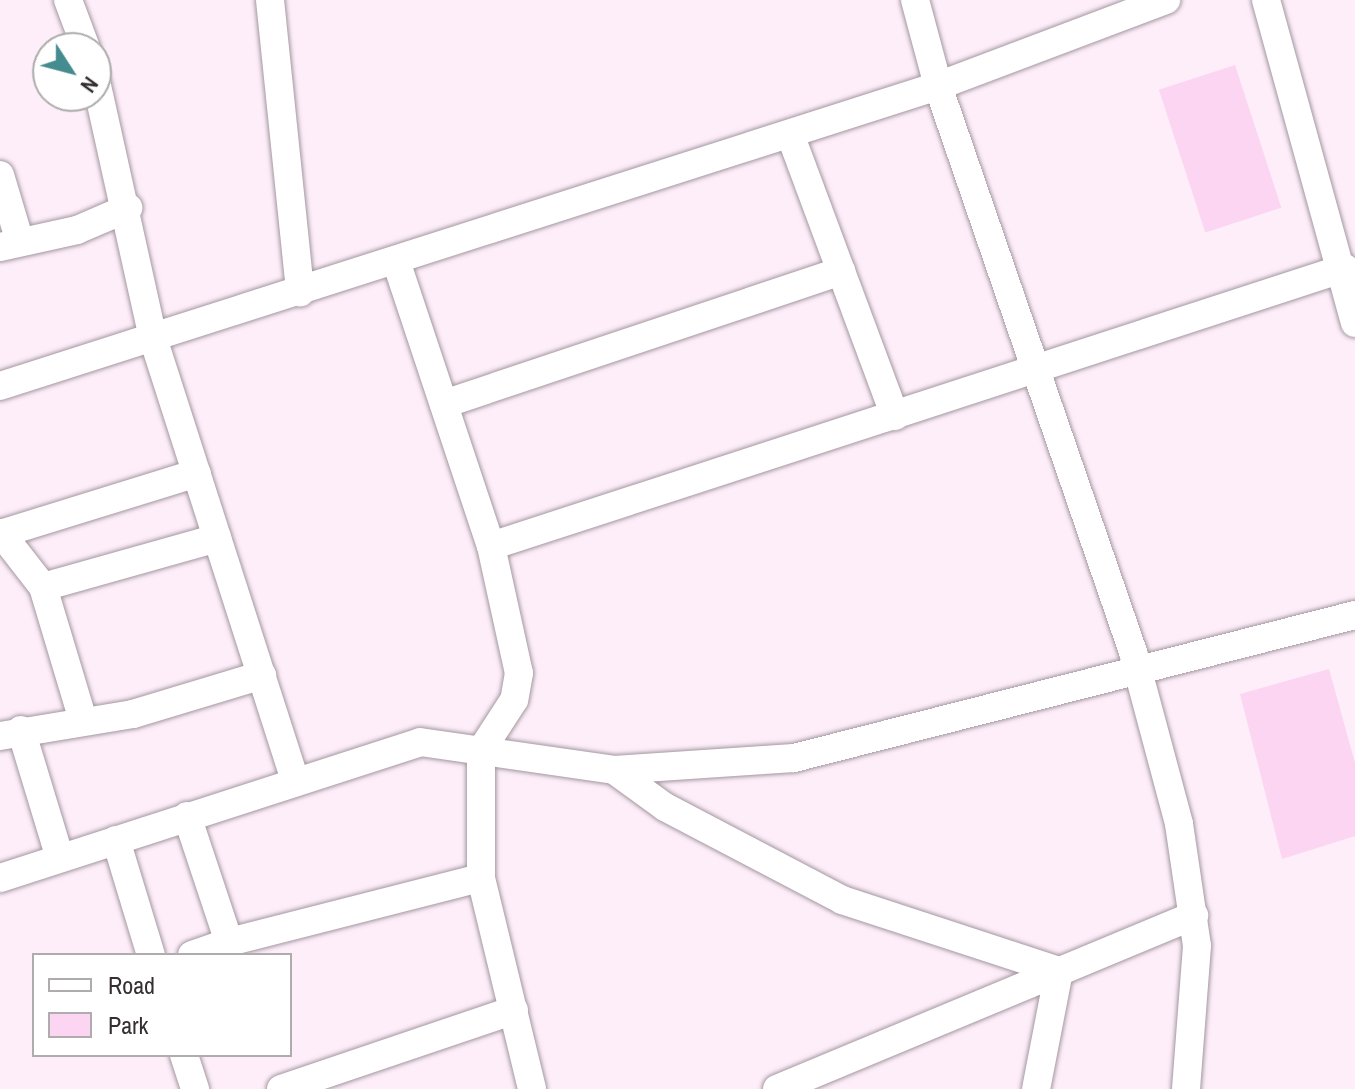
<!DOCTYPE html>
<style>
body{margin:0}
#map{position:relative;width:1355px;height:1089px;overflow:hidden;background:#fdeef9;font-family:"Archivo Narrow",sans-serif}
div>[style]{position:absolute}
.green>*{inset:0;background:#fbd5f1;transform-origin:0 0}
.roads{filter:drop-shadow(0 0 2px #a497a0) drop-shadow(0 0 2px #a497a0)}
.minor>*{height:28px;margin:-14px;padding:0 14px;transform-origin:14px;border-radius:14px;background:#fff}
span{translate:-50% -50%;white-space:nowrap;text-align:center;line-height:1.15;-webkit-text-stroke:6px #fff;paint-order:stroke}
.legend{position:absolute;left:32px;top:953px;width:260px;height:104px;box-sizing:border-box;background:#fff;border:2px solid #aeacad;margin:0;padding:10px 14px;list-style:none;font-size:24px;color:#352f33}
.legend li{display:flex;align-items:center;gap:16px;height:40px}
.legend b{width:40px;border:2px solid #aeacad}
.north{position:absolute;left:32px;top:32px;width:80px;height:80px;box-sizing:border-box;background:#fff;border:2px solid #aeacad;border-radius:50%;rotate:126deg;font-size:22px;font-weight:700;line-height:32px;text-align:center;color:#352f33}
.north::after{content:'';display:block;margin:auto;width:28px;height:36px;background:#448c8f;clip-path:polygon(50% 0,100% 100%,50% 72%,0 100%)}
</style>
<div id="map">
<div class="green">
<i style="left:1235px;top:65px;width:150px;height:80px;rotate:72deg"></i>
<i style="clip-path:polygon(1329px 669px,1355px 763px,1355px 836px,1282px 859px,1240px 694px)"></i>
</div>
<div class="roads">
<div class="minor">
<i style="left:68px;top:0;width:51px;rotate:69.4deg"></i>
<i style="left:270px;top:0;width:294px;rotate:84.1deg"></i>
<i style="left:915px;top:0;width:89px;rotate:75deg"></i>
<i style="left:938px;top:86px;width:599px;rotate:70.99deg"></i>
<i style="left:1133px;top:652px;width:178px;rotate:75deg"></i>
<i style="left:1179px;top:824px;width:123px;rotate:81.6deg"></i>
<i style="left:1197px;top:946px;width:143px;rotate:94.4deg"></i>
<i style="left:1266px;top:0;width:335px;rotate:74.6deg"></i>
<i style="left:96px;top:81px;width:263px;rotate:77.5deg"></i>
<i style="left:153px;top:338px;width:463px;rotate:72.2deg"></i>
<i style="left:790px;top:134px;width:301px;rotate:69.6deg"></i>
<i style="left:0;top:175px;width:70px;rotate:73.4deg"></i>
<i style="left:0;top:247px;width:79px;rotate:-12.4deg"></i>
<i style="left:77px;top:230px;width:56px;rotate:-23.3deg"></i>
<i style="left:396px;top:261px;width:300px;rotate:71.6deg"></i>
<i style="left:491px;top:546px;width:898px;rotate:-18.03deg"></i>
<i style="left:0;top:386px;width:985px;rotate:-17.74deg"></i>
<i style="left:938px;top:86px;width:244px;rotate:-20.7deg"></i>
<i style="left:444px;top:404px;width:419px;rotate:-18.5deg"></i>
<i style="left:1px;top:533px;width:68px;rotate:52.1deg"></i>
<i style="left:43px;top:587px;width:181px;rotate:-15.7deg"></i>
<i style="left:0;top:534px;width:206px;rotate:-17.2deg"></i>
<i style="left:491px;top:546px;width:130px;rotate:77.6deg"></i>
<i style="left:519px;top:673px;width:27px;rotate:100deg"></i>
<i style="left:514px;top:700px;width:61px;rotate:122.9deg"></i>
<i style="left:481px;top:751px;width:127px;rotate:90deg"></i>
<i style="left:481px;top:878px;width:217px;rotate:76.4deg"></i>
<i style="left:43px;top:587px;width:139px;rotate:73.3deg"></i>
<i style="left:21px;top:730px;width:134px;rotate:73.1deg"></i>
<i style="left:0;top:736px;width:135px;rotate:-9.4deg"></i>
<i style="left:133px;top:714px;width:135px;rotate:-16.8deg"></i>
<i style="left:614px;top:770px;width:63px;rotate:36deg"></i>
<i style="left:665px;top:807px;width:200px;rotate:27.7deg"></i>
<i style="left:842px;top:900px;width:228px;rotate:18.1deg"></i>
<i style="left:1059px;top:971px;width:120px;rotate:101deg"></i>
<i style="left:187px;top:816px;width:133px;rotate:71.6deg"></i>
<i style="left:229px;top:942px;width:260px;rotate:-14.3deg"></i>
<i style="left:116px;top:840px;width:120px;rotate:73.1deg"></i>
<i style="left:0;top:878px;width:441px;rotate:-17.9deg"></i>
<i style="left:420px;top:742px;width:196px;rotate:8.2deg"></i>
<i style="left:614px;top:770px;width:180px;rotate:-3.8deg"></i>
<i style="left:794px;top:758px;width:579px;rotate:-14.3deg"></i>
<i style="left:192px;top:955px;width:39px;rotate:-19deg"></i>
<i style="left:184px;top:1055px;width:36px;rotate:72deg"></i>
<i style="left:281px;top:1089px;width:246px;rotate:-18.7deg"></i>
<i style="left:777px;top:1089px;width:452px;rotate:-22.6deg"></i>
</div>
</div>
<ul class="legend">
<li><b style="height:10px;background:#fff"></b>Road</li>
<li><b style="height:22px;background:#fbd5f1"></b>Park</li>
</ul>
<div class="north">N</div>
</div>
